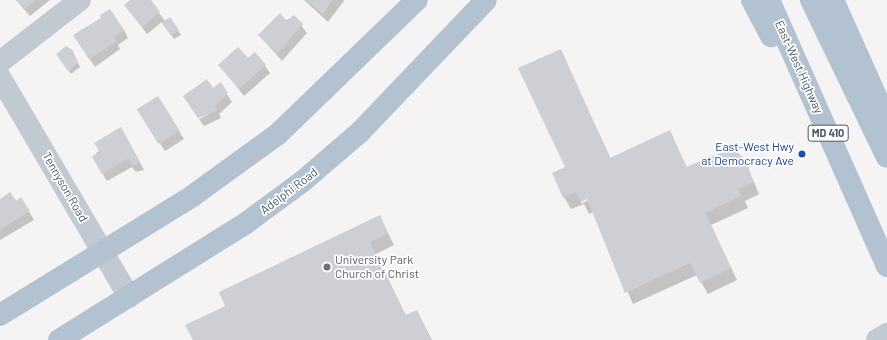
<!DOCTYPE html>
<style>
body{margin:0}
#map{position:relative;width:887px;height:340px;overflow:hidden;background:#f5f3f3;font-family:Barlow,sans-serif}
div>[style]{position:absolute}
.shadow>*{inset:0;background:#0003}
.building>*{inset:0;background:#cdcfd5;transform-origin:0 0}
.minor>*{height:22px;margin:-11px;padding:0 11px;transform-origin:11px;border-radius:11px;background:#c1cad2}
.major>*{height:22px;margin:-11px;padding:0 11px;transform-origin:11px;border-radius:11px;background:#b3c2d1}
.dots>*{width:11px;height:11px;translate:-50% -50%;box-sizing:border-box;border:2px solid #fff;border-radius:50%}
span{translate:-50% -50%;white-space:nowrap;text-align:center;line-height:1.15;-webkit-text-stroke:3.5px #fff;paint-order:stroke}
.shield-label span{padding:1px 3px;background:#fff;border:1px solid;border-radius:3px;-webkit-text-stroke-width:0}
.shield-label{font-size:11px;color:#4a5661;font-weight:700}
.street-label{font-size:12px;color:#4a5661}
.transit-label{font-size:12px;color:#164399}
.right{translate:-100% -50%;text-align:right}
.worship-label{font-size:12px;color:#5b616d}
.left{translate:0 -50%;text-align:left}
</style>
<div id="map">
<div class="shadow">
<i style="clip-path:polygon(16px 0,50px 0,30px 16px)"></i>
<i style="clip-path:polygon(131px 0,149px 0,165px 21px,170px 18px,181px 35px,174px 39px,162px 22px,147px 34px,125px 5px)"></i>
<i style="clip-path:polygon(304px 0,343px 0,344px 1px,328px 22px)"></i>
<i style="clip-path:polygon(294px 16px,307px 33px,282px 61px,259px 35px)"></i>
<i style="clip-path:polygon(124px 30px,128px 38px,118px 45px,120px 49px,95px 67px,79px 43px)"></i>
<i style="clip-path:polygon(66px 47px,73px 52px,80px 67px,71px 74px,59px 58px)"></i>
<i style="clip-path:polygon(evenodd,560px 50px,611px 159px,670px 131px,687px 168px,745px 161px,759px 194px,745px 201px,748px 208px,711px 225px,737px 280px,708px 294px,697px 275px,633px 304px,593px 212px,589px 214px,584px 204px,571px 209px,564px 197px,566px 168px,560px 50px,591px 196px,592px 198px,581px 204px,581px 201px,591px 196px)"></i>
<i style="clip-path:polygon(248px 59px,265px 66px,270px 73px,244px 96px,220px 65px)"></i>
<i style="clip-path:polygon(220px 84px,232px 102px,219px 114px,221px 118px,204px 126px,199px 119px,218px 109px,198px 118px,212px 89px)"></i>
<i style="clip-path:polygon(158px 97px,184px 139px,165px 151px,143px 118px)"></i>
<i style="clip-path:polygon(121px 128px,144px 170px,136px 172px,132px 167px,107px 181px,93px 157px)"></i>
<i style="clip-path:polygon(21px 198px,34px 220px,0 240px,0 200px,15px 202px)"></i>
<i style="clip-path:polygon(380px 217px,394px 245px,376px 254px,406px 316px,417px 311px,432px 340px,194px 340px,226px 306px)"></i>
</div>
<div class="building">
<i style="clip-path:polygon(17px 0,36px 0,25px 9px)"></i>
<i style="clip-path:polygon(130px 0,151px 0,160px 12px,142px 27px,124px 5px)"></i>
<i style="clip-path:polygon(306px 0,332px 0,323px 14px)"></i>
<i style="clip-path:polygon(110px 9px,124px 30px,114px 37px,117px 41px,89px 59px,73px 35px,101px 18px,100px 15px)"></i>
<i style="clip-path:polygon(280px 13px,287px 21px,294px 15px,303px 24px,277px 54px,258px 35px)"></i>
<i style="left:170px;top:17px;width:16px;height:10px;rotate:55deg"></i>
<i style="clip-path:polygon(66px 46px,74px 51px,71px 53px,78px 63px,68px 71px,56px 54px)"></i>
<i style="clip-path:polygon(238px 47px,248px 58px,255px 52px,266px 65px,239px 89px,218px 65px)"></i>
<i style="clip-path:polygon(561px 49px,610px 158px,670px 130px,686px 167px,733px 148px,746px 160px,753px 182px,739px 189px,741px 196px,705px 213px,731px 268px,700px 283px,690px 263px,625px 293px,587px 199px,581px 202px,576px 192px,563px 198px,552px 173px,565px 167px,518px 68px)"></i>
<i style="clip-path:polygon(207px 79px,213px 88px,221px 82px,228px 93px,215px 106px,218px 110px,198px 118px,183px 96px)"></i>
<i style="left:158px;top:96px;width:41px;height:25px;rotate:58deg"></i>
<i style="clip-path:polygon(121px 127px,140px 162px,134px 166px,127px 159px,102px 174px,92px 157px,100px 152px,94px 143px)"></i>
<i style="clip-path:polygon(10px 192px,16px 201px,21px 197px,30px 211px,0 230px,0 199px)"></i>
<i style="clip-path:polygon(380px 215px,388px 233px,370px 242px,405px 315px,417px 310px,431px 340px,193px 340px,185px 325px,225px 306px,219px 292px)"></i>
</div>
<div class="minor">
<i style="left:0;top:62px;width:101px;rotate:-37.8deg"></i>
<i style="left:0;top:77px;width:255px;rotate:59.6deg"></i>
<i style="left:877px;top:340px;width:12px;rotate:-31deg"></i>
</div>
<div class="major">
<i style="left:752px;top:0;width:41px;rotate:62.2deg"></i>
<i style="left:769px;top:0;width:291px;rotate:66.1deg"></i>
<i style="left:811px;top:0;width:174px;rotate:64.2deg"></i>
<i style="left:833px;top:0;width:133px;rotate:65.9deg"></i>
<i style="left:0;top:315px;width:225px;rotate:-31.7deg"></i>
<i style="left:191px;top:197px;width:107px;rotate:-35.9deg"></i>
<i style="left:278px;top:134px;width:193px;rotate:-44deg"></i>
<i style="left:59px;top:340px;width:221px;rotate:-32deg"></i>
<i style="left:246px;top:223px;width:71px;rotate:-36.4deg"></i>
<i style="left:303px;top:181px;width:75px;rotate:-40.7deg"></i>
<i style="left:360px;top:132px;width:182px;rotate:-46.3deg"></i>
</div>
<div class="dots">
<i style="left:802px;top:154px;background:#1a4fb4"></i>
<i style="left:327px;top:267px;background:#6b7280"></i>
</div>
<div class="shield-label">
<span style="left:828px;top:133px">MD 410</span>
</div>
<div class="street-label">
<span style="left:799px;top:67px;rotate:66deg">East-West Highway</span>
<span style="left:65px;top:187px;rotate:60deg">Tennyson Road</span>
<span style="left:289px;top:191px;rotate:-37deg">Adelphi Road</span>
</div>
<div class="transit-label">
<span class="right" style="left:794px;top:154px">East-West Hwy<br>at Democracy Ave</span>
</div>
<div class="worship-label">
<span class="left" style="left:335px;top:267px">University Park<br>Church of Christ</span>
</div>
</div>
